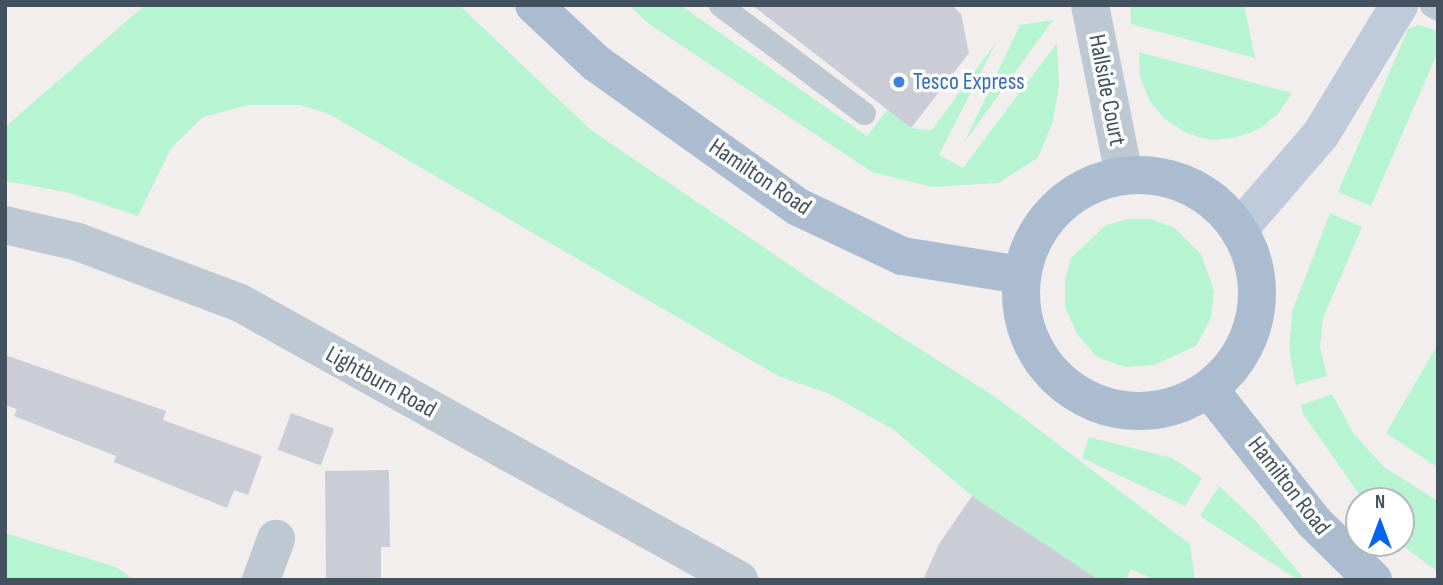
<!DOCTYPE html>
<style>
body{margin:0}
#map{position:relative;width:1443px;height:585px;overflow:hidden;background:#f2eeee;font-family:"Sofia Sans Condensed",sans-serif}
div>[style]{position:absolute}
.green>*{inset:0;background:#b7f4d2}
.building>*{inset:0;background:#cacdd5;transform-origin:0 0}
.lane>*{height:23px;margin:-11.5px;padding:0 11.5px;transform-origin:11.5px;border-radius:11.5px;background:#bdc8d2}
.street>*{height:38px;margin:-19px;padding:0 19px;transform-origin:19px;border-radius:19px;background:#bdc8d2}
.secondary>*{height:38px;margin:-19px;padding:0 19px;transform-origin:19px;border-radius:19px;background:#bfcbda}
.primary>*{height:38px;margin:-19px;padding:0 19px;transform-origin:19px;border-radius:19px;background:#abbcd1}
.primary>.ring{margin:-19px;padding:0;box-sizing:content-box;background:none;border:38px solid #abbcd1;border-radius:50%}
.dots>*{width:19px;height:19px;translate:-50% -50%;box-sizing:border-box;border:4px solid #fff;border-radius:50%}
span{translate:-50% -50%;white-space:nowrap;text-align:center;line-height:1.15;-webkit-text-stroke:7px #fff;paint-order:stroke}
.shop-label{font-size:24px;color:#366cbe}
.left{translate:0 -50%;text-align:left}
.street-label{font-size:24px;color:#44515e}
.frame{position:absolute;inset:0;border:7px solid #44515e;pointer-events:none}
.north{position:absolute;left:1345px;top:487px;width:70px;height:70px;box-sizing:border-box;background:#fff;border:2px solid #b4b9bf;border-radius:50%;rotate:0deg;font-size:19px;font-weight:700;line-height:28px;text-align:center;color:#44515e}
.north::after{content:'';display:block;margin:auto;width:24px;height:32px;background:#0363f6;clip-path:polygon(50% 0,100% 100%,50% 72%,0 100%)}
</style>
<div id="map">
<div class="green">
<i style="clip-path:polygon(145px 5px,459px 5px,591px 130px,819px 285px,994px 396px,1190px 544px,1195px 580px,1155px 580px,1131px 569px,1126px 580px,1099px 580px,972px 496px,894px 430px,830px 394px,778px 376px,329px 114px,300px 105px,248px 105px,203px 117px,171px 148px,138px 216px,66px 192px,5px 181px,5px 127px)"></i>
<i style="clip-path:polygon(629px 5px,680px 5px,867px 136px,887px 110px,911px 128px,932px 130px,997px 41px,939px 155px,963px 168px,1057px 43px,1059px 86px,1053px 121px,1038px 158px,998px 183px,933px 187px,872px 172px,649px 24px)"></i>
<i style="clip-path:polygon(1130px 5px,1244px 5px,1255px 58px,1131px 24px)"></i>
<i style="clip-path:polygon(1053px 20px,964px 143px,1020px 25px)"></i>
<i style="clip-path:polygon(1419px 25px,1438px 31px,1438px 52px,1371px 206px,1338px 192px,1408px 29px)"></i>
<i style="clip-path:polygon(1139px 52px,1292px 93px,1278px 114px,1259px 129px,1235px 138px,1210px 140px,1186px 133px,1165px 119px,1149px 100px,1140px 76px)"></i>
<i style="clip-path:polygon(1330px 213px,1362px 227px,1323px 318px,1320px 347px,1327px 376px,1296px 385px,1289px 350px,1292px 312px)"></i>
<i style="clip-path:polygon(1129px 219px,1151px 219px,1175px 228px,1201px 254px,1214px 291px,1211px 318px,1196px 346px,1154px 365px,1125px 367px,1097px 357px,1077px 334px,1065px 307px,1065px 280px,1071px 258px,1106px 225px)"></i>
<i style="clip-path:polygon(1438px 344px,1438px 468px,1386px 433px)"></i>
<i style="clip-path:polygon(1332px 394px,1354px 434px,1384px 467px,1438px 501px,1438px 572px,1399px 543px,1401px 501px,1364px 501px,1303px 414px,1301px 405px)"></i>
<i style="clip-path:polygon(1089px 437px,1172px 458px,1202px 478px,1185px 506px,1082px 458px)"></i>
<i style="clip-path:polygon(1219px 486px,1254px 519px,1305px 580px,1298px 580px,1200px 516px)"></i>
<i style="clip-path:polygon(5px 533px,116px 567px,134px 580px,5px 580px)"></i>
</div>
<div class="building">
<i style="clip-path:polygon(752px 5px,952px 5px,961px 14px,969px 53px,911px 128px)"></i>
<i style="clip-path:polygon(5px 355px,166px 411px,163px 420px,262px 456px,248px 495px,234px 490px,227px 508px,114px 462px,116px 456px,14px 416px,17px 409px,5px 405px)"></i>
<i style="left:291px;top:413px;width:46px;height:39px;rotate:20deg"></i>
<i style="clip-path:polygon(389px 470px,390px 547px,381px 547px,381px 580px,326px 580px,325px 471px)"></i>
<i style="clip-path:polygon(972px 496px,1099px 580px,923px 580px,939px 544px)"></i>
</div>
<div class="lane">
<i style="left:720px;top:5px;width:180px;rotate:36.9deg"></i>
<i style="left:1431px;top:5px;width:8px;rotate:30deg"></i>
</div>
<div class="street">
<i style="left:1090px;top:5px;width:173px;rotate:78.7deg"></i>
<i style="left:5px;top:225px;width:75px;rotate:13.1deg"></i>
<i style="left:78px;top:242px;width:173px;rotate:20.6deg"></i>
<i style="left:240px;top:303px;width:571px;rotate:29.04deg"></i>
<i style="left:261px;top:580px;width:44px;rotate:-69.9deg"></i>
</div>
<div class="secondary">
<i style="left:1239px;top:229px;width:125px;rotate:-49.2deg"></i>
<i style="left:1321px;top:134px;width:151px;rotate:-58.8deg"></i>
</div>
<div class="primary">
<i style="left:534px;top:5px;width:85px;rotate:43.1deg"></i>
<i style="left:596px;top:63px;width:248px;rotate:35.5deg"></i>
<i style="left:798px;top:207px;width:115px;rotate:25.2deg"></i>
<i style="left:902px;top:256px;width:121px;rotate:9.1deg"></i>
<i class="ring" style="left:1021px;top:175px;width:198px;height:198px"></i>
<i style="left:1209px;top:389px;width:169px;rotate:51.7deg"></i>
<i style="left:1314px;top:522px;width:83px;rotate:44.5deg"></i>
</div>
<div class="dots">
<i style="left:899px;top:82px;background:#3f7fe0"></i>
</div>
<div class="shop-label">
<span class="left" style="left:913px;top:82px">Tesco Express</span>
</div>
<div class="street-label">
<span style="left:1107px;top:90px;rotate:79deg">Hallside Court</span>
<span style="left:760px;top:177px;rotate:34deg">Hamilton Road</span>
<span style="left:381px;top:382px;rotate:29deg">Lightburn Road</span>
<span style="left:1289px;top:486px;rotate:52deg">Hamilton Road</span>
</div>
<div class="frame"></div>
<div class="north">N</div>
</div>
